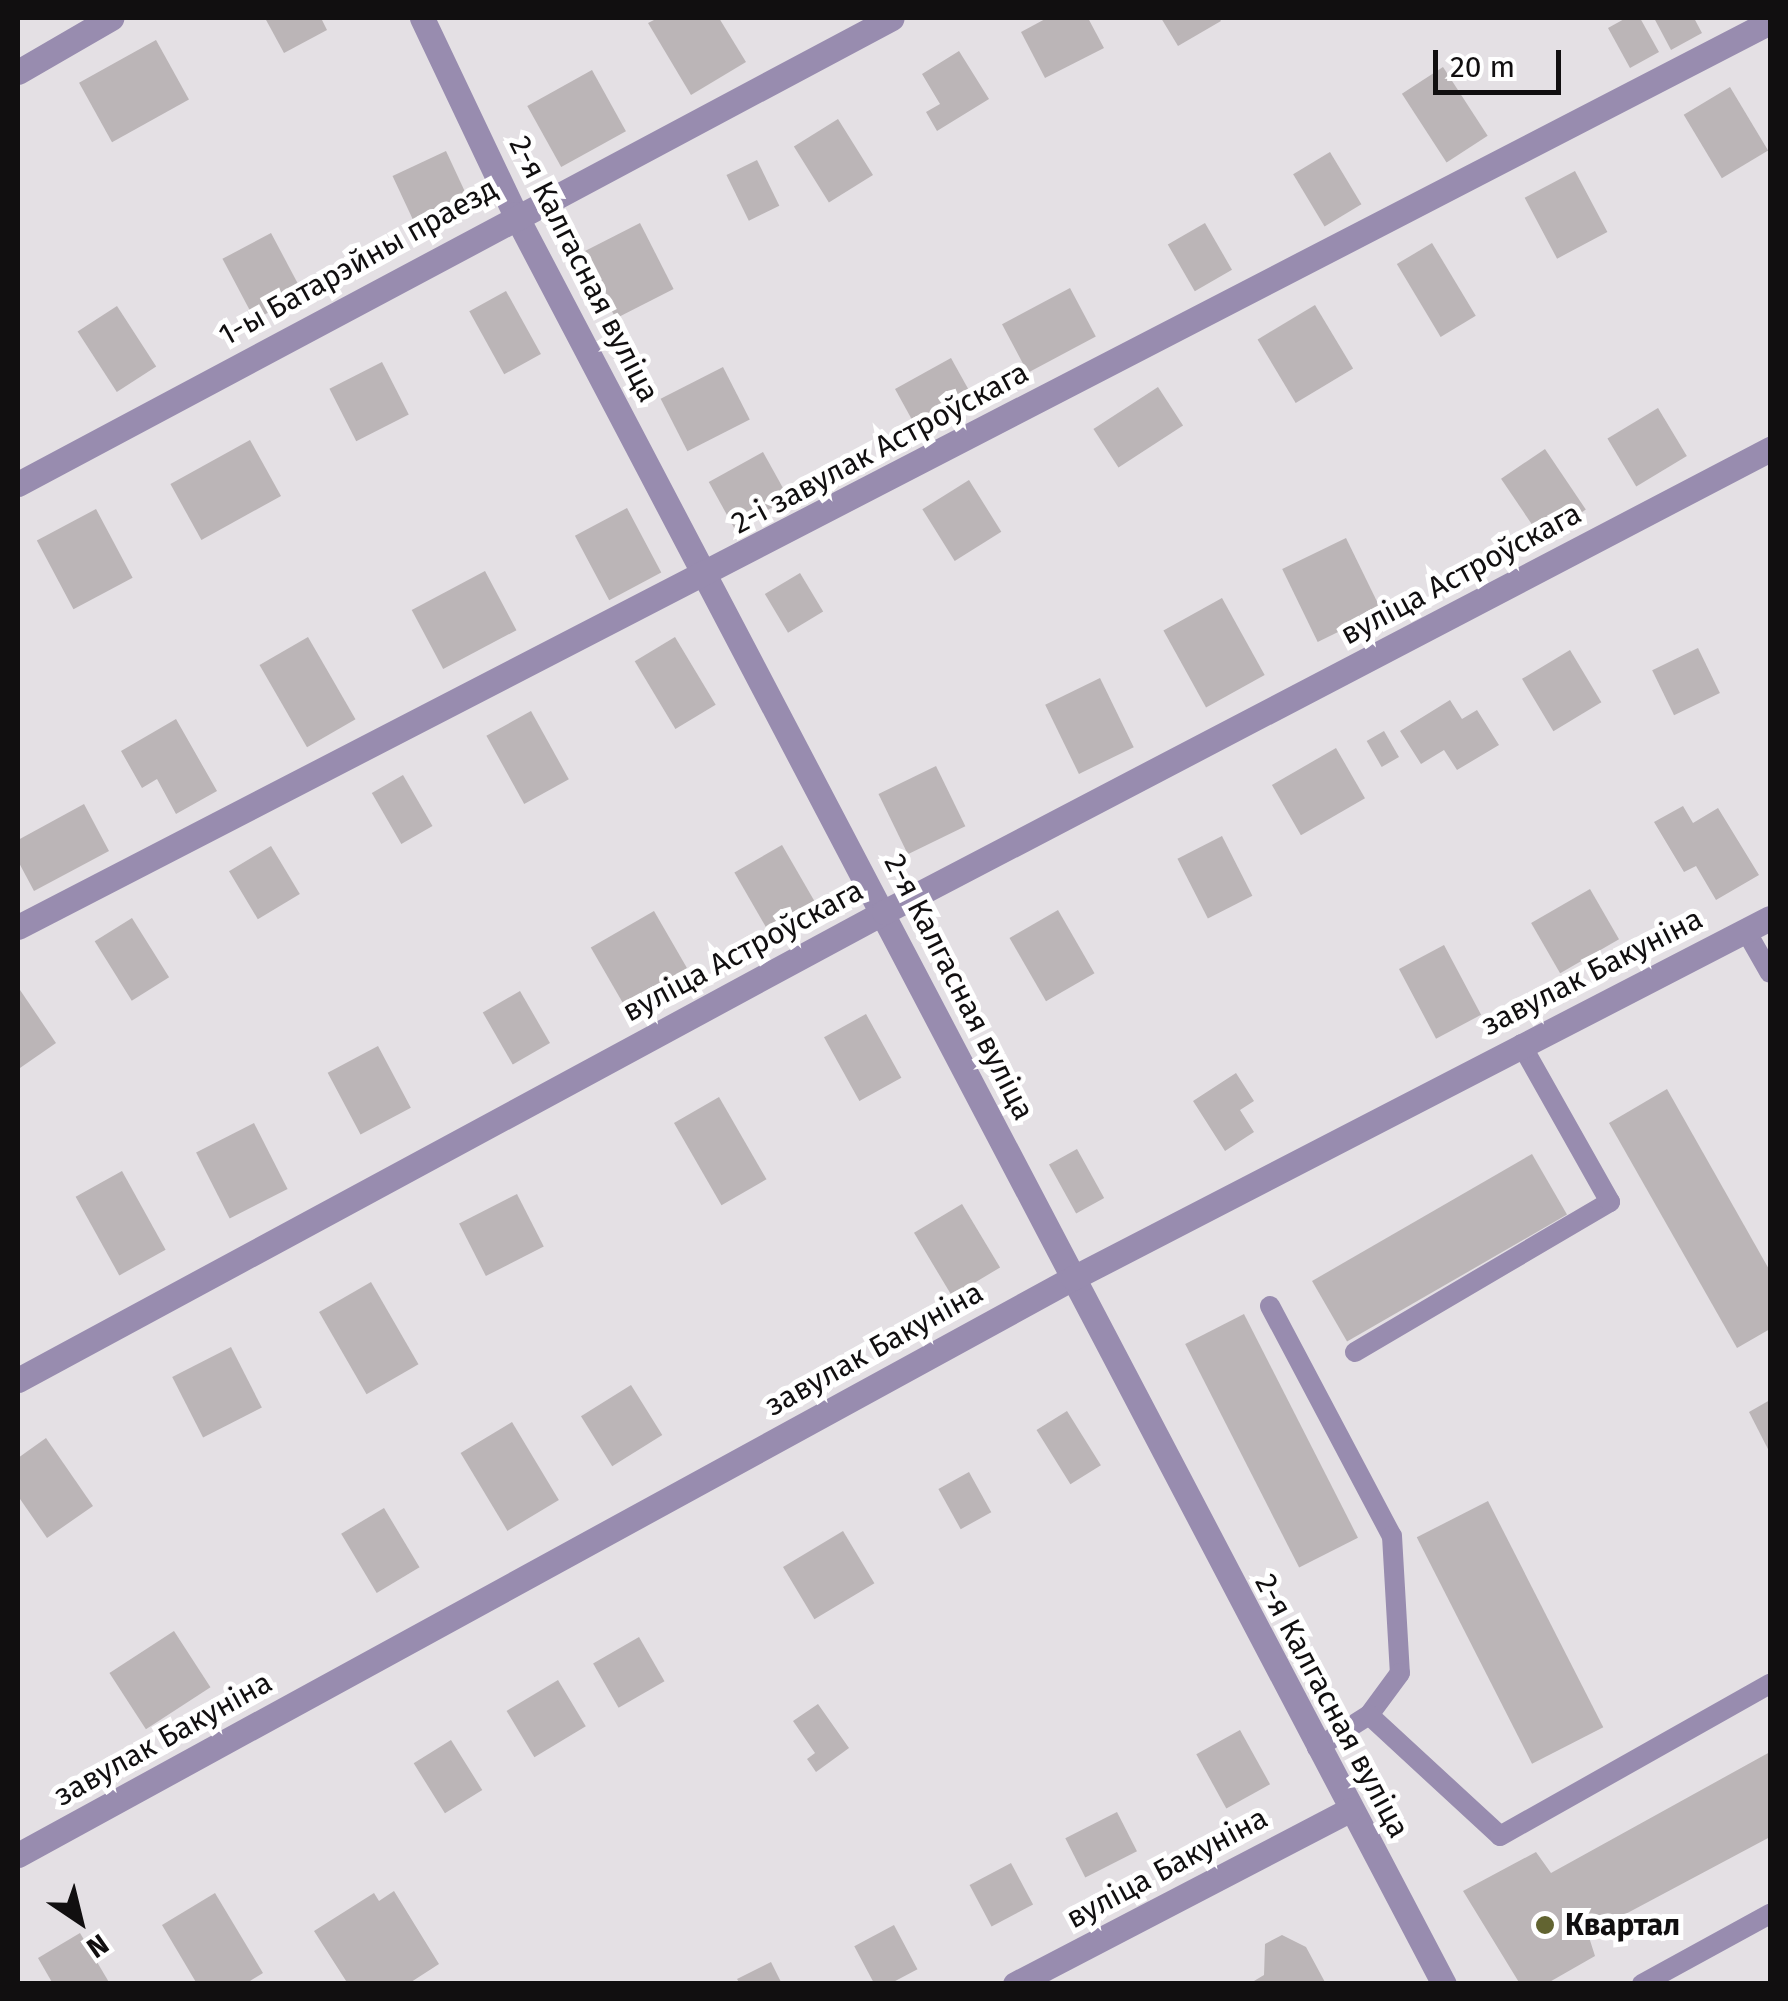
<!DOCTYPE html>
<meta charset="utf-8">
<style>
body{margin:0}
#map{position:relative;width:1788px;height:2001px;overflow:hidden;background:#e4e0e4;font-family:"Fira Sans",sans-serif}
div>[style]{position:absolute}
.building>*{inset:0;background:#bbb5b7;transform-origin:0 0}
.lane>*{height:20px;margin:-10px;padding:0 10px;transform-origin:10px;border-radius:10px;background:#988caf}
.street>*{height:25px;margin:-12.5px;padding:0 12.5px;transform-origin:12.5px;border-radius:12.5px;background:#988caf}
.dots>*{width:28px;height:28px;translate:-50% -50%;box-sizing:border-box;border:5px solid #fff;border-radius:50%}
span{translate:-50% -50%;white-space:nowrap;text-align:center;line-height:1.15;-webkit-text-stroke:10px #fff;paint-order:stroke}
.street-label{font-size:30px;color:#110f10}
.poi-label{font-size:30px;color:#110f10;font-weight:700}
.left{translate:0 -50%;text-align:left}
.frame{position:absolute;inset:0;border:20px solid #110f10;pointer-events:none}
.north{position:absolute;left:30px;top:1871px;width:100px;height:100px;-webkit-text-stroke:8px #fff;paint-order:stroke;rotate:145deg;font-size:28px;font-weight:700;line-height:40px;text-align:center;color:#110f10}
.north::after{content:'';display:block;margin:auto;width:35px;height:45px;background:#110f10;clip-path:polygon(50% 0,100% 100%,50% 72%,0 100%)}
.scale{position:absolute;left:1433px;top:50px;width:128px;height:45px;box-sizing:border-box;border:5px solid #110f10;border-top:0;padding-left:12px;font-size:30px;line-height:35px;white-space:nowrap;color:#110f10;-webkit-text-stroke:8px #fff;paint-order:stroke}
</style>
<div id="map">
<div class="building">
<i style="clip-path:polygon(265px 18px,321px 18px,327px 30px,284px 53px)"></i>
<i style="clip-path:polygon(658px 18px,719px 18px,746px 62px,691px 95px,648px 23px)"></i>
<i style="clip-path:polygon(1047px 18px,1088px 18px,1104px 48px,1045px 78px,1021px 32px)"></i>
<i style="clip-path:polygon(1161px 18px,1219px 18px,1221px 21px,1178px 46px)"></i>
<i style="clip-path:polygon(1626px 18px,1640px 18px,1659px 52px,1630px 68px,1608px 28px)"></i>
<i style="clip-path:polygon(1654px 18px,1694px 18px,1702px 33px,1671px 50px)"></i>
<i style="left:156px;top:40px;width:68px;height:88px;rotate:61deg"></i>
<i style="clip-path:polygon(959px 51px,989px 99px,937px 131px,926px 112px,940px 104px,922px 74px)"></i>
<i style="left:1443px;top:67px;width:82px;height:49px;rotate:57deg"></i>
<i style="left:592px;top:70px;width:70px;height:74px;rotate:61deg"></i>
<i style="left:1730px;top:87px;width:74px;height:54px;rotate:59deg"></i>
<i style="left:838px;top:119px;width:66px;height:52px;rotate:58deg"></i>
<i style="left:446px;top:151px;width:68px;height:59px;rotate:65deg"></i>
<i style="left:1330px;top:152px;width:61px;height:43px;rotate:59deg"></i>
<i style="left:757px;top:160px;width:51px;height:34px;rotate:64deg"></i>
<i style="left:1575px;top:171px;width:69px;height:57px;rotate:62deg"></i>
<i style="left:640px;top:223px;width:74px;height:65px;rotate:63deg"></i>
<i style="left:1205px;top:223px;width:54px;height:43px;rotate:60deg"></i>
<i style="left:271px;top:233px;width:69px;height:55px;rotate:62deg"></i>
<i style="left:1432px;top:243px;width:85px;height:41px;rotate:59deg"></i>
<i style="left:1070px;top:288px;width:55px;height:77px;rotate:62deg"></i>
<i style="left:506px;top:291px;width:72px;height:42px;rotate:61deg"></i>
<i style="left:1315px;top:305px;width:74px;height:67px;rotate:59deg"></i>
<i style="left:117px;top:306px;width:72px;height:47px;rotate:57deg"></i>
<i style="left:951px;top:358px;width:51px;height:64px;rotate:61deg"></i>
<i style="left:382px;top:362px;width:59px;height:59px;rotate:63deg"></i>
<i style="left:723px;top:367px;width:59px;height:70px;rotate:63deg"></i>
<i style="left:1158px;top:387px;width:46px;height:77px;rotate:57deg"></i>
<i style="left:1658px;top:408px;width:56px;height:59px;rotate:59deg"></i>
<i style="left:250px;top:440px;width:64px;height:91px;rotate:61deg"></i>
<i style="left:1545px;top:449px;width:73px;height:53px;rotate:56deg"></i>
<i style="left:763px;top:452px;width:53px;height:62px;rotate:61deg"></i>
<i style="left:969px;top:480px;width:61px;height:55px;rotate:58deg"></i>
<i style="left:627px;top:508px;width:73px;height:59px;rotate:62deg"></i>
<i style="left:96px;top:509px;width:78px;height:67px;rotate:62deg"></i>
<i style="left:1346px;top:538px;width:81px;height:71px;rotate:64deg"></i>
<i style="left:485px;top:571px;width:67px;height:83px;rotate:62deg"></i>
<i style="left:800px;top:573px;width:45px;height:41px;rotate:59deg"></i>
<i style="left:1222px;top:598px;width:88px;height:67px;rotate:61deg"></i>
<i style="left:308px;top:637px;width:95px;height:56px;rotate:60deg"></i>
<i style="left:675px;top:637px;width:79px;height:47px;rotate:59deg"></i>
<i style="left:1698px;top:648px;width:50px;height:51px;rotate:64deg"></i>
<i style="left:1570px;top:650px;width:61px;height:56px;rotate:59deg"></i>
<i style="left:1100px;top:678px;width:77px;height:61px;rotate:64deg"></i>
<i style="clip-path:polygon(1450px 700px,1462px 719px,1477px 710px,1499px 745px,1457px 770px,1444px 750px,1421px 764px,1400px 731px)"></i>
<i style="left:531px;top:711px;width:78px;height:51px;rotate:61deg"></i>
<i style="clip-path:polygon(176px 719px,217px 791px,176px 814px,157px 779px,142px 788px,121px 751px)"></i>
<i style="left:1384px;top:731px;width:30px;height:20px;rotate:60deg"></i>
<i style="left:1336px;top:748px;width:58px;height:74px;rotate:60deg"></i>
<i style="left:936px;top:766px;width:67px;height:64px;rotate:64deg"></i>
<i style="left:403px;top:775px;width:59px;height:36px;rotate:60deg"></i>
<i style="clip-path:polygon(84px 804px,109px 851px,34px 891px,18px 861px,18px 840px)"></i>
<i style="clip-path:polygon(1683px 806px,1693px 823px,1718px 808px,1759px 875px,1716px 900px,1696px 866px,1684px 872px,1654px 822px)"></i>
<i style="left:1222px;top:836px;width:67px;height:50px;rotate:63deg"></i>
<i style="left:782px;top:845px;width:74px;height:55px;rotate:60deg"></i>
<i style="left:271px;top:846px;width:56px;height:49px;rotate:59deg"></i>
<i style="left:1590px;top:889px;width:58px;height:68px;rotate:60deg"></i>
<i style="left:1058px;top:910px;width:73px;height:56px;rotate:60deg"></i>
<i style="left:654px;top:911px;width:72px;height:73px;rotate:60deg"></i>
<i style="left:132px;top:918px;width:70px;height:44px;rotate:58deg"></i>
<i style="left:1444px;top:945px;width:79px;height:51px;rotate:62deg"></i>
<i style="clip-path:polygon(18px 987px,56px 1043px,20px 1068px,18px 1065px)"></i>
<i style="left:520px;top:991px;width:60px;height:43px;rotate:60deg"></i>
<i style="left:866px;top:1014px;width:73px;height:48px;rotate:61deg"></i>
<i style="left:378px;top:1046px;width:70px;height:57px;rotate:62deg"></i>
<i style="clip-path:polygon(1236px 1073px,1254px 1101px,1240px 1110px,1254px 1132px,1225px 1151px,1193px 1101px)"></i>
<i style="clip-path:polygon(1667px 1089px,1770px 1271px,1770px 1329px,1737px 1348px,1609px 1123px)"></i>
<i style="left:719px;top:1097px;width:95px;height:52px;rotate:60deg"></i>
<i style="left:254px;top:1123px;width:74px;height:65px;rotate:63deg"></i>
<i style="left:1077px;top:1149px;width:56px;height:32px;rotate:61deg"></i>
<i style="left:1532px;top:1154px;width:70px;height:254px;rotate:60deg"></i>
<i style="left:122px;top:1171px;width:90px;height:53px;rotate:61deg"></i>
<i style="left:517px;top:1194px;width:59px;height:65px;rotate:63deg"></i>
<i style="left:962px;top:1204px;width:74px;height:56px;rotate:59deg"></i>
<i style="left:371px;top:1282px;width:95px;height:60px;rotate:60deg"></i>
<i style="left:1244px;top:1314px;width:251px;height:66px;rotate:63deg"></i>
<i style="left:231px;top:1347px;width:68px;height:66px;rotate:63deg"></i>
<i style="left:631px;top:1385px;width:59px;height:59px;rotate:58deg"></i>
<i style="clip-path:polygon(1770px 1400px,1770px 1453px,1749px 1412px)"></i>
<i style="left:1067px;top:1411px;width:64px;height:36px;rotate:58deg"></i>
<i style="left:512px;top:1422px;width:91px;height:60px;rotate:59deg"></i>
<i style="clip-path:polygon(46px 1438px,93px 1506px,47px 1538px,18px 1496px,18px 1458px)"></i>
<i style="left:969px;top:1472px;width:46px;height:35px;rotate:61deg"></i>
<i style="left:1488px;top:1501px;width:254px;height:80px;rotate:63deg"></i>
<i style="left:384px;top:1508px;width:69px;height:50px;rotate:59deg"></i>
<i style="left:843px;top:1531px;width:61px;height:70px;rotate:59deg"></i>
<i style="left:174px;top:1631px;width:67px;height:77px;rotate:57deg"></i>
<i style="left:639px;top:1637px;width:51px;height:53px;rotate:60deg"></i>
<i style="left:558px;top:1680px;width:54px;height:60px;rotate:59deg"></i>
<i style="clip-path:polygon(818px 1704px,849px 1748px,816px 1772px,807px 1759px,815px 1753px,793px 1721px)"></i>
<i style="left:1240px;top:1730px;width:62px;height:50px;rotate:61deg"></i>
<i style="left:451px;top:1740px;width:59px;height:44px;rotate:58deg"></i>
<i style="clip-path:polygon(1770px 1752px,1770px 1837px,1588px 1934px,1595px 1956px,1546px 1984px,1520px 1984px,1463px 1891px,1536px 1852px,1551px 1873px)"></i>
<i style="left:1117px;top:1812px;width:44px;height:58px;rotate:63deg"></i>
<i style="left:1011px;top:1863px;width:47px;height:47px;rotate:62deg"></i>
<i style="clip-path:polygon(394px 1891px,439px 1964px,408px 1984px,348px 1984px,314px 1931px,374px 1893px,379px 1901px)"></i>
<i style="clip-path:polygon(215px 1893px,263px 1973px,245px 1984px,197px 1984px,162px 1925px)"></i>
<i style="left:894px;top:1925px;width:50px;height:45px;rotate:62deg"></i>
<i style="clip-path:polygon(80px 1933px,110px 1984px,53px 1984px,38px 1958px)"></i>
<i style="clip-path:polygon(1282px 1935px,1306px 1947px,1326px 1984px,1249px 1984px,1264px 1975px,1265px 1944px)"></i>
<i style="clip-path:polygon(771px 1962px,782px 1984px,740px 1984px,737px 1979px)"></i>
</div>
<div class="lane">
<i style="left:1746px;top:931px;width:48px;rotate:60.3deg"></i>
<i style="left:1270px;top:1306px;width:260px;rotate:62.1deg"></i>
<i style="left:1392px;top:1536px;width:137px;rotate:86.7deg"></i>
<i style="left:1400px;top:1673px;width:52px;rotate:126.4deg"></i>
<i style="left:1355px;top:1352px;width:296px;rotate:-30.5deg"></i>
<i style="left:1610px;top:1202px;width:181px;rotate:-119.4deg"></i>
<i style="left:1317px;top:1748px;width:62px;rotate:-32.4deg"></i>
<i style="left:1369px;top:1715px;width:178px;rotate:42.7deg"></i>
<i style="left:1500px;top:1836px;width:310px;rotate:-29.4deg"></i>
<i style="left:1642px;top:1984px;width:146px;rotate:-28.7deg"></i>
</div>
<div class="street">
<i style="left:422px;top:18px;width:217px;rotate:64.6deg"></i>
<i style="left:515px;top:214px;width:1999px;rotate:62.31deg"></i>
<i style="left:18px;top:72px;width:108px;rotate:-30.1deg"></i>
<i style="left:18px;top:484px;width:990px;rotate:-28.07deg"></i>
<i style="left:18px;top:927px;width:1972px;rotate:-27.32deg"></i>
<i style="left:18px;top:1380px;width:984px;rotate:-28.39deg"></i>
<i style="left:884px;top:912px;width:1000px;rotate:-27.59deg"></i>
<i style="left:18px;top:1855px;width:1202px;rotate:-28.68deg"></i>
<i style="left:1073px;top:1278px;width:784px;rotate:-27.32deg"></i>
<i style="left:1015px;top:1984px;width:377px;rotate:-27.5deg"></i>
</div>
<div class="dots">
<i style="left:1545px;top:1925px;background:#626431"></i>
</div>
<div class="street-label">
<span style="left:358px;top:262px;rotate:-29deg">1-ы Батарэйны праезд</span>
<span style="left:584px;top:269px;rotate:63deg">2-я Калгасная вуліца</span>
<span style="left:880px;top:448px;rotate:-28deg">2-і завулак Астроўскага</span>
<span style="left:1461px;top:574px;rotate:-28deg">вуліца Астроўскага</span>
<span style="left:743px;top:951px;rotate:-28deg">вуліца Астроўскага</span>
<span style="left:1592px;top:972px;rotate:-27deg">завулак Бакуніна</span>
<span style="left:959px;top:987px;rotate:63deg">2-я Калгасная вуліца</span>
<span style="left:874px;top:1349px;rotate:-29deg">завулак Бакуніна</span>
<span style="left:1332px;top:1706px;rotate:62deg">2-я Калгасная вуліца</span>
<span style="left:163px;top:1739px;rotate:-29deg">завулак Бакуніна</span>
<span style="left:1167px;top:1868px;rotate:-28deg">вуліца Бакуніна</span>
</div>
<div class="poi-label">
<span class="left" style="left:1565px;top:1925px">Квартал</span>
</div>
<div class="frame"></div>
<div class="north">N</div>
<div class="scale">20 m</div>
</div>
